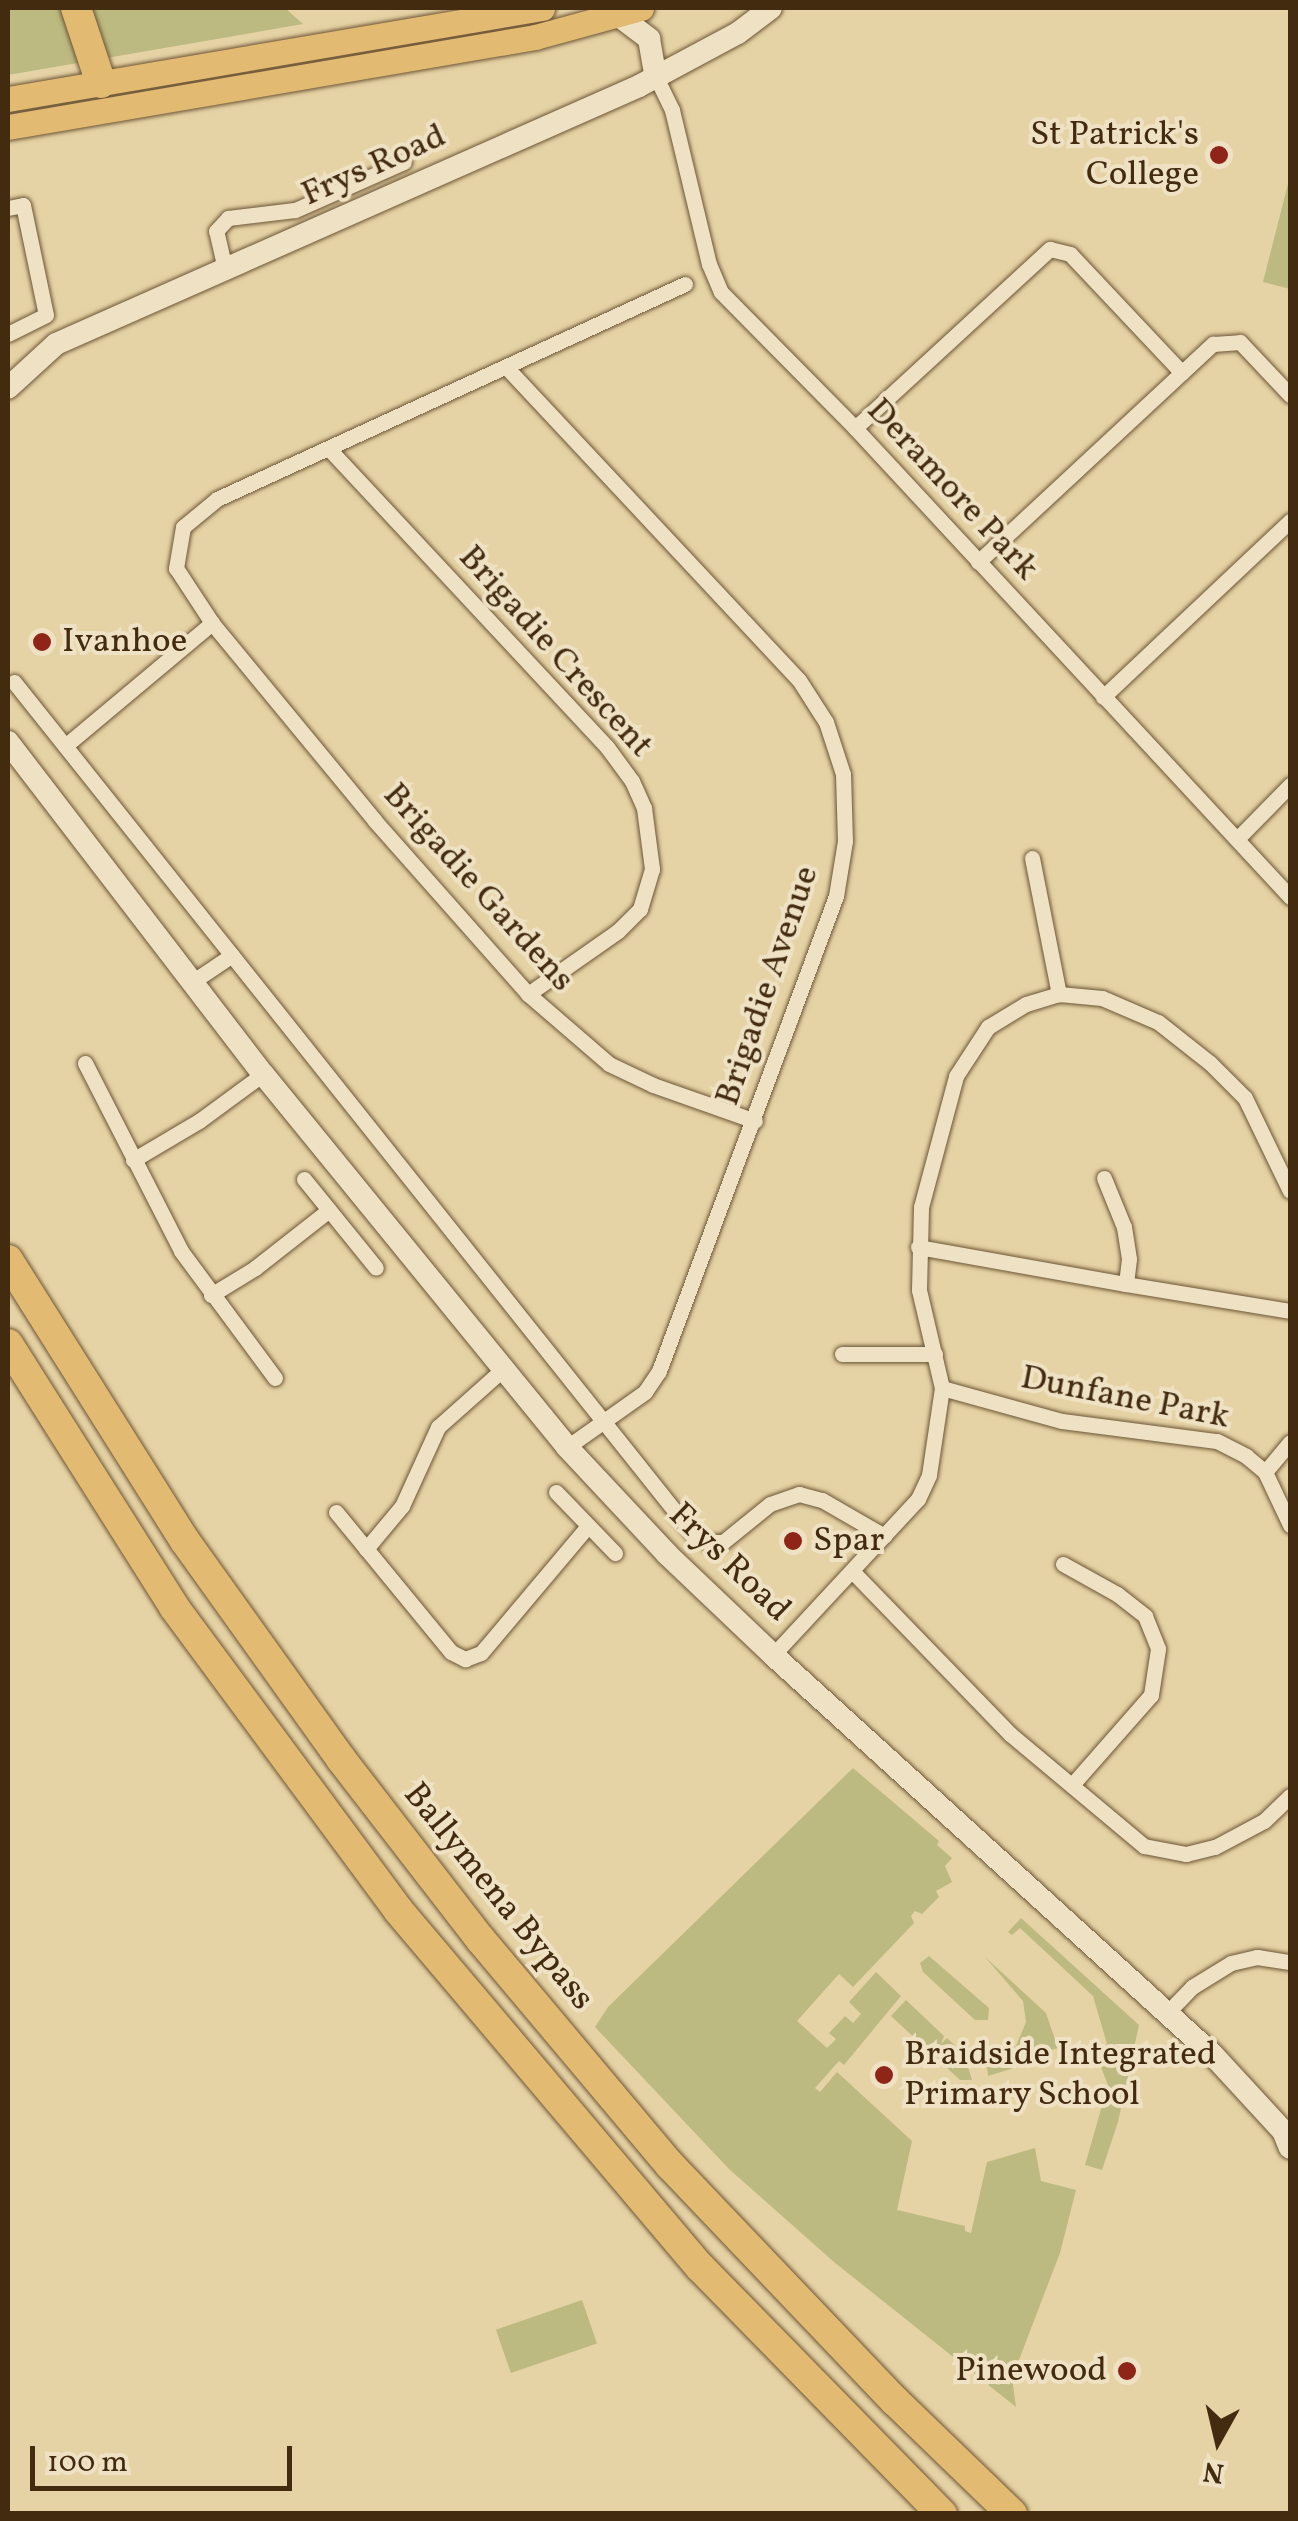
<!DOCTYPE html>
<style>
body{margin:0}
#map{position:relative;width:1298px;height:2521px;overflow:hidden;background:#e6d3a5;font-family:Vollkorn,serif}
div>[style]{position:absolute}
.green>*{inset:0;background:#bcba81;transform-origin:0 0}
.roads{filter:drop-shadow(0 0 2px #6c5535) drop-shadow(0 0 2px #6c5535)}
.street>*{height:15px;margin:-7.5px;padding:0 7.5px;transform-origin:7.5px;border-radius:7.5px;background:#efe2c4}
.secondary>*{height:22px;margin:-11px;padding:0 11px;transform-origin:11px;border-radius:11px;background:#efe2c4}
.primary>*{height:25px;margin:-12.5px;padding:0 12.5px;transform-origin:12.5px;border-radius:12.5px;background:#e3ba72}
.highway>*{height:30px;margin:-15px;padding:0 15px;transform-origin:15px;border-radius:15px;background:#e3ba72}
.dots>*{width:28px;height:28px;translate:-50% -50%;box-sizing:border-box;border:5px solid #efe2c4;border-radius:50%}
span{translate:-50% -50%;white-space:nowrap;text-align:center;line-height:1.15;-webkit-text-stroke:8px #efe2c4;paint-order:stroke}
.poi-label{font-size:35px;color:#432b10}
.right{translate:-100% -50%;text-align:right}
.left{translate:0 -50%;text-align:left}
.street-label{font-size:35px;color:#432b10}
.frame{position:absolute;inset:0;border:10px solid #432b10;pointer-events:none}
.north{position:absolute;left:1168px;top:2391px;width:100px;height:100px;-webkit-text-stroke:8px #efe2c4;paint-order:stroke;rotate:188deg;font-size:28px;font-weight:700;line-height:40px;text-align:center;color:#432b10}
.north::after{content:'';display:block;margin:auto;width:35px;height:45px;background:#432b10;clip-path:polygon(50% 0,100% 100%,50% 72%,0 100%)}
.scale{position:absolute;left:30px;top:2446px;width:262px;height:45px;box-sizing:border-box;border:5px solid #432b10;border-top:0;padding-left:12px;font-size:30px;line-height:35px;white-space:nowrap;color:#432b10;-webkit-text-stroke:8px #efe2c4;paint-order:stroke}
</style>
<div id="map">
<div class="green">
<i style="clip-path:polygon(8px 8px,285px 8px,303px 24px,8px 75px)"></i>
<i style="clip-path:polygon(1290px 176px,1290px 289px,1263px 282px)"></i>
<i style="clip-path:polygon(853px 1768px,939px 1841px,937px 1845px,952px 1858px,945px 1866px,952px 1882px,936px 1891px,939px 1897px,922px 1914px,915px 1911px,911px 1916px,914px 1923px,853px 1987px,839px 1974px,797px 2021px,827px 2048px,836px 2039px,829px 2033px,845px 2016px,853px 2023px,861px 2014px,849px 2002px,876px 1972px,901px 1996px,844px 2065px,839px 2061px,815px 2088px,820px 2092px,837px 2072px,912px 2141px,897px 2210px,965px 2226px,965px 2231px,971px 2233px,987px 2162px,1035px 2148px,1041px 2181px,1076px 2190px,1060px 2253px,1012px 2378px,1016px 2407px,834px 2262px,729px 2169px,595px 2027px,608px 2007px)"></i>
<i style="clip-path:polygon(1021px 1918px,1139px 2025px,1118px 2122px,1102px 2170px,1085px 2165px,1108px 2085px,1094px 2049px,1107px 2044px,1093px 1996px,1020px 1928px,1012px 1935px,1008px 1932px)"></i>
<i style="clip-path:polygon(929px 1956px,989px 2008px,988px 2020px,975px 2020px,923px 1972px,920px 1963px)"></i>
<i style="clip-path:polygon(985px 1957px,1046px 2013px,1058px 2048px,1029px 2056px,1030px 2063px,988px 2076px,986px 2060px,1016px 2046px,1026px 2022px,1023px 2001px)"></i>
<i style="clip-path:polygon(906px 2000px,944px 2036px,941px 2044px,947px 2038px,964px 2054px,972px 2080px,960px 2080px,891px 2016px)"></i>
<i style="left:582px;top:2300px;width:46px;height:91px;rotate:71deg"></i>
</div>
<div class="roads">
<div class="street">
<i style="left:656px;top:77px;width:37px;rotate:64deg"></i>
<i style="left:672px;top:110px;width:158px;rotate:76.5deg"></i>
<i style="left:709px;top:264px;width:30px;rotate:67deg"></i>
<i style="left:721px;top:292px;width:191px;rotate:45.4deg"></i>
<i style="left:855px;top:428px;width:640px;rotate:47.15deg"></i>
<i style="left:8px;top:208px;width:15px;rotate:-11deg"></i>
<i style="left:23px;top:205px;width:112px;rotate:78.2deg"></i>
<i style="left:46px;top:315px;width:42px;rotate:153.4deg"></i>
<i style="left:225px;top:269px;width:39px;rotate:-103deg"></i>
<i style="left:216px;top:231px;width:18px;rotate:-47deg"></i>
<i style="left:228px;top:218px;width:67px;rotate:-6.8deg"></i>
<i style="left:295px;top:210px;width:119px;rotate:-23.8deg"></i>
<i style="left:685px;top:284px;width:515px;rotate:155.33deg"></i>
<i style="left:217px;top:499px;width:44px;rotate:140.5deg"></i>
<i style="left:183px;top:527px;width:42px;rotate:99.7deg"></i>
<i style="left:176px;top:568px;width:66px;rotate:56.8deg"></i>
<i style="left:212px;top:623px;width:256px;rotate:50.5deg"></i>
<i style="left:375px;top:821px;width:231px;rotate:48.5deg"></i>
<i style="left:528px;top:994px;width:107px;rotate:40.8deg"></i>
<i style="left:609px;top:1064px;width:49px;rotate:25.5deg"></i>
<i style="left:653px;top:1085px;width:108px;rotate:19.4deg"></i>
<i style="left:507px;top:368px;width:427px;rotate:46.9deg"></i>
<i style="left:799px;top:680px;width:50px;rotate:57.3deg"></i>
<i style="left:826px;top:722px;width:55px;rotate:71.9deg"></i>
<i style="left:843px;top:774px;width:67px;rotate:88.3deg"></i>
<i style="left:845px;top:841px;width:56px;rotate:99.3deg"></i>
<i style="left:836px;top:896px;width:507px;rotate:110.44deg"></i>
<i style="left:659px;top:1371px;width:25px;rotate:124deg"></i>
<i style="left:645px;top:1392px;width:95px;rotate:144.8deg"></i>
<i style="left:855px;top:428px;width:265px;rotate:-42.6deg"></i>
<i style="left:1050px;top:249px;width:21px;rotate:14deg"></i>
<i style="left:1070px;top:254px;width:163px;rotate:46.7deg"></i>
<i style="left:330px;top:450px;width:406px;rotate:47deg"></i>
<i style="left:607px;top:747px;width:42px;rotate:53.7deg"></i>
<i style="left:632px;top:781px;width:30px;rotate:66deg"></i>
<i style="left:644px;top:808px;width:62px;rotate:82.5deg"></i>
<i style="left:652px;top:869px;width:42px;rotate:106.7deg"></i>
<i style="left:640px;top:909px;width:31px;rotate:135deg"></i>
<i style="left:618px;top:931px;width:110px;rotate:145deg"></i>
<i style="left:978px;top:562px;width:321px;rotate:-42.9deg"></i>
<i style="left:1213px;top:344px;width:27px;rotate:-4deg"></i>
<i style="left:1240px;top:342px;width:73px;rotate:46.7deg"></i>
<i style="left:14px;top:682px;width:1091px;rotate:51.44deg"></i>
<i style="left:694px;top:1535px;width:15px;rotate:28deg"></i>
<i style="left:707px;top:1542px;width:16px"></i>
<i style="left:723px;top:1542px;width:60px;rotate:-39deg"></i>
<i style="left:770px;top:1504px;width:31px;rotate:-19deg"></i>
<i style="left:799px;top:1494px;width:24px;rotate:15deg"></i>
<i style="left:822px;top:1500px;width:72px;rotate:30.1deg"></i>
<i style="left:1103px;top:697px;width:257px;rotate:-43.3deg"></i>
<i style="left:65px;top:746px;width:192px;rotate:-39.9deg"></i>
<i style="left:1237px;top:839px;width:76px;rotate:-45.5deg"></i>
<i style="left:1032px;top:858px;width:139px;rotate:78.8deg"></i>
<i style="left:192px;top:982px;width:48px;rotate:-34deg"></i>
<i style="left:85px;top:1063px;width:211px;rotate:62.9deg"></i>
<i style="left:181px;top:1251px;width:158px;rotate:53.5deg"></i>
<i style="left:133px;top:1160px;width:77px;rotate:-30.6deg"></i>
<i style="left:199px;top:1121px;width:79px;rotate:-36.3deg"></i>
<i style="left:1104px;top:1178px;width:53px;rotate:67.8deg"></i>
<i style="left:1124px;top:1227px;width:32px;rotate:81deg"></i>
<i style="left:1129px;top:1259px;width:25px;rotate:97deg"></i>
<i style="left:1126px;top:1284px;width:166px;rotate:9.3deg"></i>
<i style="left:304px;top:1179px;width:114px;rotate:51deg"></i>
<i style="left:918px;top:1247px;width:211px;rotate:10.1deg"></i>
<i style="left:211px;top:1295px;width:52px;rotate:-31.5deg"></i>
<i style="left:255px;top:1268px;width:94px;rotate:-38.1deg"></i>
<i style="left:842px;top:1354px;width:93px"></i>
<i style="left:942px;top:1388px;width:124px;rotate:15.4deg"></i>
<i style="left:1062px;top:1421px;width:156px;rotate:7.4deg"></i>
<i style="left:1217px;top:1441px;width:33px;rotate:27deg"></i>
<i style="left:1246px;top:1456px;width:25px;rotate:40deg"></i>
<i style="left:1265px;top:1472px;width:59px;rotate:64.7deg"></i>
<i style="left:1265px;top:1472px;width:39px;rotate:-50deg"></i>
<i style="left:556px;top:1492px;width:85px;rotate:46deg"></i>
<i style="left:336px;top:1512px;width:181px;rotate:50.6deg"></i>
<i style="left:451px;top:1652px;width:16px;rotate:27deg"></i>
<i style="left:465px;top:1659px;width:17px;rotate:-21deg"></i>
<i style="left:481px;top:1653px;width:166px;rotate:-49.9deg"></i>
<i style="left:366px;top:1549px;width:56px;rotate:-50.1deg"></i>
<i style="left:402px;top:1506px;width:87px;rotate:-65.5deg"></i>
<i style="left:438px;top:1427px;width:86px;rotate:-41.7deg"></i>
<i style="left:1063px;top:1564px;width:62px;rotate:29.1deg"></i>
<i style="left:1117px;top:1594px;width:36px;rotate:38deg"></i>
<i style="left:1145px;top:1616px;width:35px;rotate:68deg"></i>
<i style="left:1158px;top:1649px;width:47px;rotate:98.7deg"></i>
<i style="left:1151px;top:1695px;width:120px;rotate:131.3deg"></i>
<i style="left:853px;top:1572px;width:226px;rotate:45.9deg"></i>
<i style="left:1010px;top:1734px;width:175px;rotate:39.9deg"></i>
<i style="left:1144px;top:1846px;width:43px;rotate:10.8deg"></i>
<i style="left:1186px;top:1854px;width:30px;rotate:-14deg"></i>
<i style="left:1215px;top:1847px;width:55px;rotate:-28deg"></i>
<i style="left:1264px;top:1821px;width:36px;rotate:-44deg"></i>
<i style="left:773px;top:1655px;width:213px;rotate:-47.1deg"></i>
<i style="left:918px;top:1499px;width:26px;rotate:-65deg"></i>
<i style="left:929px;top:1475px;width:88px;rotate:-81.5deg"></i>
<i style="left:942px;top:1388px;width:101px;rotate:-103.2deg"></i>
<i style="left:919px;top:1290px;width:83px;rotate:-88.6deg"></i>
<i style="left:921px;top:1207px;width:136px;rotate:-75deg"></i>
<i style="left:956px;top:1076px;width:59px;rotate:-56.9deg"></i>
<i style="left:988px;top:1027px;width:44px;rotate:-31.2deg"></i>
<i style="left:1026px;top:1004px;width:34px;rotate:-17deg"></i>
<i style="left:1059px;top:994px;width:43px;rotate:5.3deg"></i>
<i style="left:1102px;top:998px;width:61px;rotate:23.2deg"></i>
<i style="left:1158px;top:1022px;width:66px;rotate:38.3deg"></i>
<i style="left:1210px;top:1063px;width:49px;rotate:45deg"></i>
<i style="left:1245px;top:1098px;width:103px;rotate:64.2deg"></i>
<i style="left:1167px;top:2013px;width:36px;rotate:-46deg"></i>
<i style="left:1192px;top:1987px;width:46px;rotate:-31.6deg"></i>
<i style="left:1231px;top:1963px;width:27px;rotate:-13deg"></i>
<i style="left:1257px;top:1957px;width:33px;rotate:9deg"></i>
</div>
<div class="secondary">
<i style="left:619px;top:16px;width:38px;rotate:37deg"></i>
<i style="left:649px;top:39px;width:39px;rotate:80deg"></i>
<i style="left:8px;top:388px;width:65px;rotate:-42.5deg"></i>
<i style="left:56px;top:344px;width:638px;rotate:-23.87deg"></i>
<i style="left:639px;top:86px;width:112px;rotate:-28.2deg"></i>
<i style="left:738px;top:33px;width:41px;rotate:-37.1deg"></i>
<i style="left:8px;top:742px;width:419px;rotate:52.5deg"></i>
<i style="left:263px;top:1074px;width:481px;rotate:50.8deg"></i>
<i style="left:567px;top:1447px;width:146px;rotate:46.9deg"></i>
<i style="left:667px;top:1554px;width:146px;rotate:43.6deg"></i>
<i style="left:773px;top:1655px;width:595px;rotate:42.27deg"></i>
<i style="left:1213px;top:2055px;width:103px;rotate:47.4deg"></i>
<i style="left:1283px;top:2131px;width:18px;rotate:68deg"></i>
</div>
<div class="primary">
<i style="left:8px;top:99px;width:542px;rotate:-9.67deg"></i>
<i style="left:8px;top:127px;width:535px;rotate:-9.69deg"></i>
<i style="left:535px;top:37px;width:110px;rotate:-15.3deg"></i>
</div>
<div class="highway">
<i style="left:76px;top:8px;width:79px;rotate:71.6deg"></i>
<i style="left:8px;top:1260px;width:332px;rotate:57.8deg"></i>
<i style="left:185px;top:1541px;width:268px;rotate:54.4deg"></i>
<i style="left:341px;top:1759px;width:229px;rotate:52.3deg"></i>
<i style="left:481px;top:1940px;width:294px;rotate:50deg"></i>
<i style="left:670px;top:2165px;width:326px;rotate:46.4deg"></i>
<i style="left:895px;top:2401px;width:163px;rotate:44deg"></i>
<i style="left:8px;top:1344px;width:311px;rotate:57.7deg"></i>
<i style="left:174px;top:1607px;width:377px;rotate:53.5deg"></i>
<i style="left:398px;top:1910px;width:468px;rotate:49.8deg"></i>
<i style="left:700px;top:2267px;width:346px;rotate:45.6deg"></i>
</div>
</div>
<div class="dots">
<i style="left:1219px;top:155px;background:#8f2418"></i>
<i style="left:42px;top:642px;background:#8f2418"></i>
<i style="left:793px;top:1541px;background:#8f2418"></i>
<i style="left:884px;top:2075px;background:#8f2418"></i>
<i style="left:1127px;top:2371px;background:#8f2418"></i>
</div>
<div class="poi-label">
<span class="right" style="left:1199px;top:155px">St Patrick's<br>College</span>
<span class="left" style="left:62px;top:642px">Ivanhoe</span>
<span class="left" style="left:813px;top:1541px">Spar</span>
<span class="left" style="left:904px;top:2075px">Braidside Integrated<br>Primary School</span>
<span class="right" style="left:1107px;top:2371px">Pinewood</span>
</div>
<div class="street-label">
<span style="left:374px;top:166px;rotate:-24deg">Frys Road</span>
<span style="left:952px;top:490px;rotate:47deg">Deramore Park</span>
<span style="left:555px;top:652px;rotate:48deg">Brigadie Crescent</span>
<span style="left:478px;top:888px;rotate:48deg">Brigadie Gardens</span>
<span style="left:768px;top:986px;rotate:-71deg">Brigadie Avenue</span>
<span style="left:1125px;top:1398px;rotate:11deg">Dunfane Park</span>
<span style="left:729px;top:1563px;rotate:44deg">Frys Road</span>
<span style="left:498px;top:1897px;rotate:51deg">Ballymena Bypass</span>
</div>
<div class="frame"></div>
<div class="north">N</div>
<div class="scale">100 m</div>
</div>
